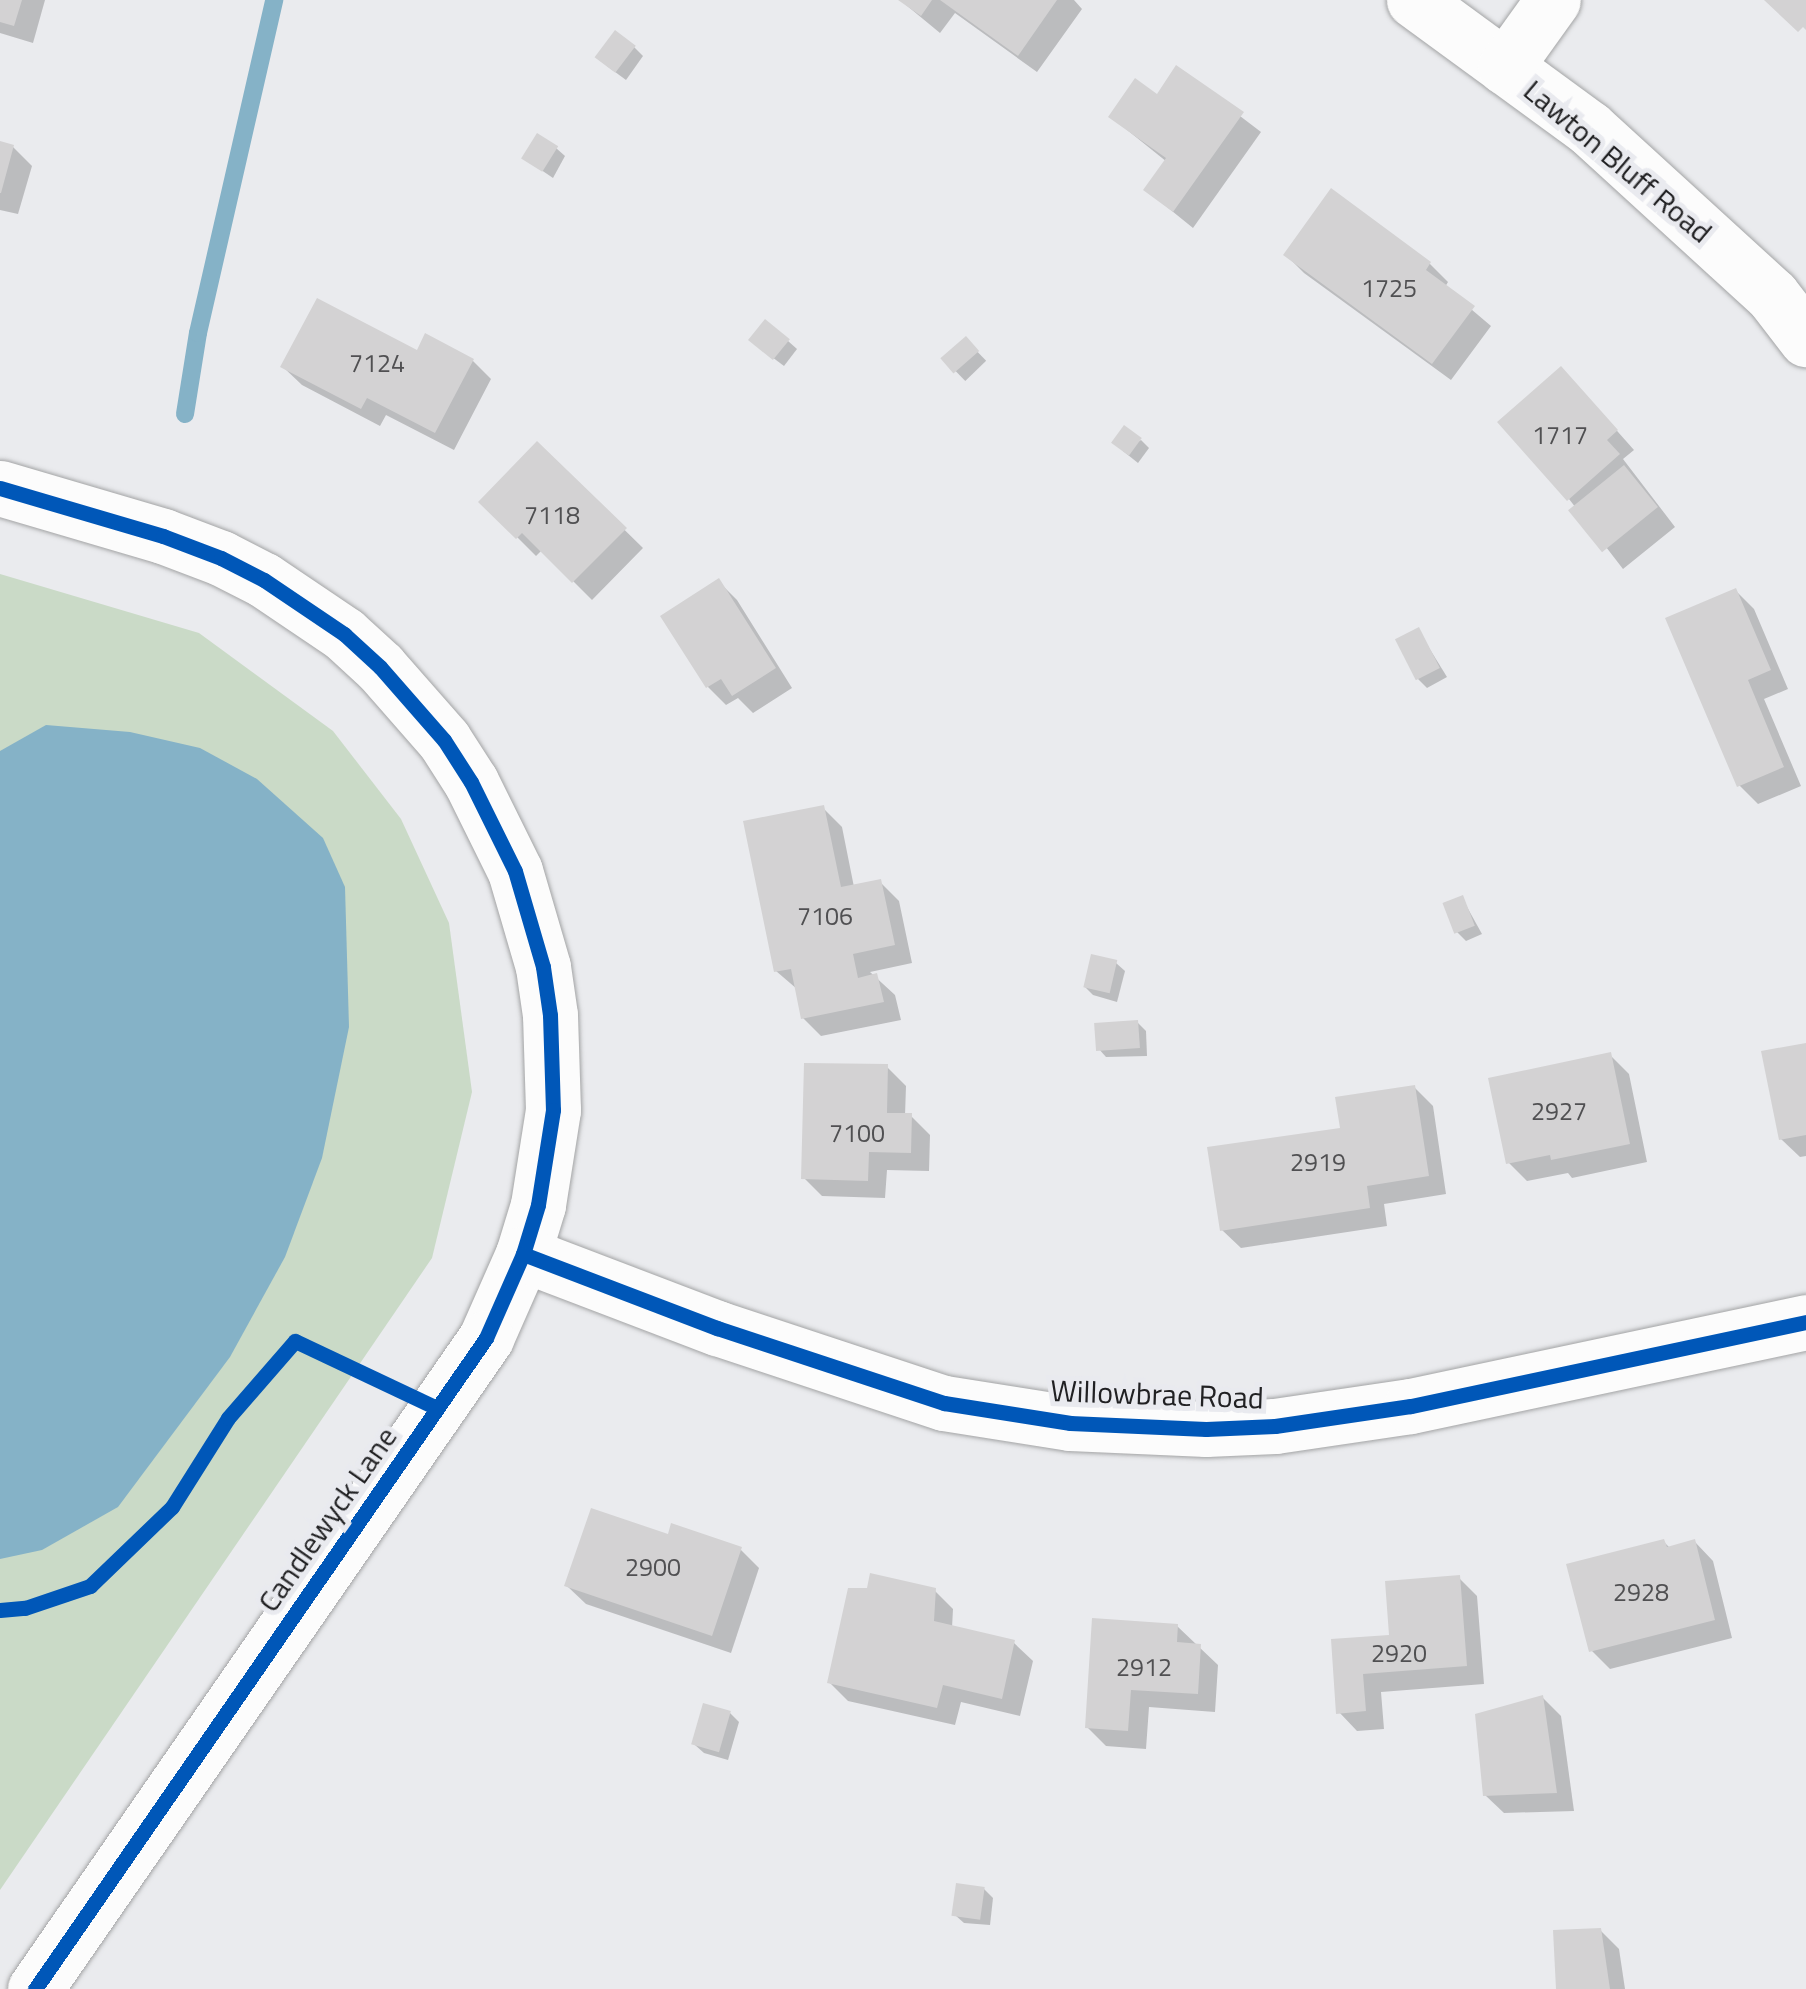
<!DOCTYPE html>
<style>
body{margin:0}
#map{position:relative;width:1806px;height:1989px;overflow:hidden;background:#eaebee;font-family:"Titillium Web",sans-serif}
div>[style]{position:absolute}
.green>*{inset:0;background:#cadac7}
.water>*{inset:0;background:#85b2c7}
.shadow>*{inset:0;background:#0003;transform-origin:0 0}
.stream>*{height:18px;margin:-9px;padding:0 9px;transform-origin:9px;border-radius:9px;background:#85b2c7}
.building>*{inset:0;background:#d3d2d3;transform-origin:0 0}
.roads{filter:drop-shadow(0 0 2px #a3a4a5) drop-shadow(0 0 2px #a3a4a5)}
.minor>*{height:55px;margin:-27.5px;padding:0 27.5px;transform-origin:27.5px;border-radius:27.5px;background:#fcfcfc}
.cycleway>*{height:15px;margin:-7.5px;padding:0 7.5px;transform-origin:7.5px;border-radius:7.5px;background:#0057b8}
span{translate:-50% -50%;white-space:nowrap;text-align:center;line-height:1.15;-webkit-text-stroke:10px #e9eaef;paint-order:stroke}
.number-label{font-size:25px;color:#505052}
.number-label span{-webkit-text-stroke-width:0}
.street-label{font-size:30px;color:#212123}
</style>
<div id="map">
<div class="green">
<i style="clip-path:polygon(0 574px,199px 633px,333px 731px,401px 819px,449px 923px,472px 1092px,432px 1258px,0 1890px)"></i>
</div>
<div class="water">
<i style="clip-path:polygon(46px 725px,130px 732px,200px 748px,257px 779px,323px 838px,345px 887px,349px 1027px,322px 1158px,285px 1257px,230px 1357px,118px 1507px,42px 1550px,0 1559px,0 751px)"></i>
</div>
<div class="shadow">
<i style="clip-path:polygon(0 0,45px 0,33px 43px,0 33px)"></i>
<i style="clip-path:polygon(900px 0,1074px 0,1082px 9px,1037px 72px,955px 13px,940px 33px)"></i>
<i style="clip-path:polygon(634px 47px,643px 56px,626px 80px,607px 66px)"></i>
<i style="clip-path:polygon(1177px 68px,1261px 132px,1193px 228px,1146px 190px,1167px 162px,1111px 117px,1158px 97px)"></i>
<i style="clip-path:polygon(0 143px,13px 147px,32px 166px,18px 214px,0 210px)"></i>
<i style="clip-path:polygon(556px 148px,565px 156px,553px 178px,525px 159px)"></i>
<i style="clip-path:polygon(1286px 255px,1430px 264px,1448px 282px,1445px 287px,1491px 326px,1451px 380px,1304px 273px)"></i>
<i style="left:966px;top:340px;width:29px;height:29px;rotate:46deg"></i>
<i style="clip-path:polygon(788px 341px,797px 349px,784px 366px,760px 348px)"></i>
<i style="clip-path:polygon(418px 354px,473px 361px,491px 379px,454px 450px,386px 415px,380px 426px,302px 385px,283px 367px)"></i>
<i style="clip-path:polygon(1579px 388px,1634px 450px,1623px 459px,1675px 527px,1623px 569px,1569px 499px)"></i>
<i style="clip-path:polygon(1141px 440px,1149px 448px,1138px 463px,1123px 451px)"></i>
<i style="clip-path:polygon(537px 444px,643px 548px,592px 600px,542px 550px,536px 556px,482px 502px)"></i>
<i style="clip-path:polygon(718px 581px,737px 600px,792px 688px,753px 713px,738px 698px,726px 705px,708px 687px)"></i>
<i style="clip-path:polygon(1736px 591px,1754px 609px,1788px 689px,1764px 699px,1801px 786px,1758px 804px,1739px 785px)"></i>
<i style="clip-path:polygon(1418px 630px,1447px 677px,1427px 688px,1418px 679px)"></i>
<i style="clip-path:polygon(823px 808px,842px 827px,854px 887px,880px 882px,899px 901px,912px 963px,870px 972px,895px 995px,901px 1020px,821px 1036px,803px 1018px,797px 989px,776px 971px)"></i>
<i style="clip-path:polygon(1462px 898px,1482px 934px,1466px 941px,1457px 932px)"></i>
<i style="clip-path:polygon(1116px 963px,1125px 971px,1117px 1002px,1093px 995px,1084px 986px)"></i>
<i style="clip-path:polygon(1137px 1022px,1146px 1031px,1147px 1056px,1106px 1057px,1098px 1048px)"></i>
<i style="clip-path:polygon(1806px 1045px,1806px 1156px,1800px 1157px,1781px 1139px)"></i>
<i style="clip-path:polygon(1610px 1055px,1629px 1074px,1647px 1162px,1572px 1178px,1568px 1173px,1527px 1181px,1509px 1163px)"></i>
<i style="clip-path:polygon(887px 1067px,906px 1086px,905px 1116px,911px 1116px,930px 1135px,929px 1171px,887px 1170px,885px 1198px,822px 1196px,804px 1178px)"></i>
<i style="clip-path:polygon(1414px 1087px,1433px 1106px,1446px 1194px,1384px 1204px,1387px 1226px,1241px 1248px,1222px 1230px,1343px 1130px)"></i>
<i style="clip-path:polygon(1664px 1542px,1671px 1549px,1695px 1542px,1713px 1561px,1732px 1638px,1610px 1669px,1591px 1650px)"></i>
<i style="clip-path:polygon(740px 1549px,759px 1568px,731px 1653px,586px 1604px,567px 1586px)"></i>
<i style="clip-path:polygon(1459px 1578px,1477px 1596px,1484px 1684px,1381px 1692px,1384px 1729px,1357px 1731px,1339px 1712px,1333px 1641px,1392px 1637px)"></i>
<i style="clip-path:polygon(934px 1590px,953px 1609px,952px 1628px,1014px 1643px,1033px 1661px,1020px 1716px,961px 1702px,955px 1725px,848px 1701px,829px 1682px)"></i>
<i style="clip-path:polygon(1177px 1626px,1218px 1665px,1215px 1712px,1149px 1707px,1146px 1749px,1106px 1746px,1087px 1727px)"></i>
<i style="clip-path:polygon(1543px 1698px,1561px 1716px,1574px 1811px,1504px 1813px,1485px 1795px)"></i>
<i style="clip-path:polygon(730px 1713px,739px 1722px,728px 1760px,704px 1753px,695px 1745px)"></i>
<i style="clip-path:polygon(984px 1889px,993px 1898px,990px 1925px,964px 1923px,955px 1915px)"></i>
<i style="clip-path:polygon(1600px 1930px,1619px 1949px,1625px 1989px,1559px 1989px)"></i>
</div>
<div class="stream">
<i style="left:185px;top:414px;width:82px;rotate:-80.9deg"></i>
<i style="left:198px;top:333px;width:342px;rotate:-77.1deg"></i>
</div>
<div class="building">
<i style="clip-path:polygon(0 0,22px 0,14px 26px,0 22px)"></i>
<i style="clip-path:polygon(898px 0,932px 0,921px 16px)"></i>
<i style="clip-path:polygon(940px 0,1057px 0,1018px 56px)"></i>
<i style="clip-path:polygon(1764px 0,1806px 0,1806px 30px,1803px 27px,1798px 32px)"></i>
<i style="left:615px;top:30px;width:26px;height:34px;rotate:37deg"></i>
<i style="clip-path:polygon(1176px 65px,1244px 112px,1173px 212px,1143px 190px,1166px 158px,1108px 117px,1135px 78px,1157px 94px)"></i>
<i style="left:537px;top:133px;width:25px;height:30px;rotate:32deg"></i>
<i style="clip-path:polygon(0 141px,14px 145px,1px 193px,0 193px)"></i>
<i style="clip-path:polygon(1331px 188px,1431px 262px,1426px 270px,1475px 306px,1432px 364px,1283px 255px)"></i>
<i style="clip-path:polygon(317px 298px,417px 350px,425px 333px,474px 359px,435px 433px,367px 398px,361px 409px,280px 367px)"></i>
<i style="left:765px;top:319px;width:32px;height:27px;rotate:39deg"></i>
<i style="left:966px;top:336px;width:20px;height:34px;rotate:49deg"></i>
<i style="clip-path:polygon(1561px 366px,1618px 430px,1607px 440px,1620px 454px,1567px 501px,1497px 422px)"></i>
<i style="left:1124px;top:425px;width:22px;height:22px;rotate:36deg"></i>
<i style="clip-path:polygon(537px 441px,627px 528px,572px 583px,522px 533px,516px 539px,478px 502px)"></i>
<i style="left:1624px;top:465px;width:54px;height:72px;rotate:51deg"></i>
<i style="clip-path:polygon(719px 578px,776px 668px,732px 696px,721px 679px,706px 688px,660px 616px)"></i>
<i style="clip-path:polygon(1736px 588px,1771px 670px,1748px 680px,1784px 767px,1737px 787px,1665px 618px)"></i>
<i style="left:1419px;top:627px;width:46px;height:27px;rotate:63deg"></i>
<i style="clip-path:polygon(824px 805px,841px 887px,881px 879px,895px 945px,853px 954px,858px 978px,877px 973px,884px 1002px,801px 1019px,791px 969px,774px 972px,743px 821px)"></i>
<i style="left:1463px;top:895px;width:33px;height:22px;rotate:69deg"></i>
<i style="left:1091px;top:954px;width:27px;height:34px;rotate:13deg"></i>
<i style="left:1138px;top:1020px;width:28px;height:44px;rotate:86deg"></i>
<i style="clip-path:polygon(1806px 1043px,1806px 1135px,1779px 1140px,1761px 1051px)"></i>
<i style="clip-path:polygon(1611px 1052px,1630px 1144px,1551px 1160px,1550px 1155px,1506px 1164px,1488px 1078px)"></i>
<i style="clip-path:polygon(804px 1063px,888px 1064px,887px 1113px,912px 1113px,911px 1153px,869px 1152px,868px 1181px,801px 1179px)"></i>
<i style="clip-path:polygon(1415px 1085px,1429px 1176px,1367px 1186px,1370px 1208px,1220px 1231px,1207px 1147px,1340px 1128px,1335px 1097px)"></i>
<i style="clip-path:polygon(591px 1508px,668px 1534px,671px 1523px,742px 1547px,712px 1636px,564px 1586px)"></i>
<i style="clip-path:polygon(1664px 1539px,1667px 1547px,1695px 1539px,1715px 1620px,1589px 1652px,1566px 1564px)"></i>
<i style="clip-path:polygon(870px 1573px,936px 1588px,934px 1621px,1015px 1640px,1002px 1699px,943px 1685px,937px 1708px,827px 1683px,848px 1588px,867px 1588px)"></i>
<i style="clip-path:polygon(1460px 1575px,1467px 1666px,1363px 1674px,1366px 1711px,1336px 1714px,1331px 1639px,1389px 1635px,1385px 1581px)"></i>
<i style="clip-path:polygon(1092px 1618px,1178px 1624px,1177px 1642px,1201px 1644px,1198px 1694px,1131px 1690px,1128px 1731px,1085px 1728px)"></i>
<i style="clip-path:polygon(1543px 1695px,1557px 1793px,1483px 1796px,1475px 1714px)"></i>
<i style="left:703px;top:1703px;width:29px;height:43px;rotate:16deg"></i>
<i style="left:956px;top:1883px;width:29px;height:33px;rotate:8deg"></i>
<i style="clip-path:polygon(1601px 1928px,1610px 1989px,1556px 1989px,1553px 1930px)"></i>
</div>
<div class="roads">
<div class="minor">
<i style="left:1414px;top:0;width:217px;rotate:36.2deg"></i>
<i style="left:1589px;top:128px;width:248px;rotate:42.4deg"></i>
<i style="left:1772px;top:295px;width:56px;rotate:52.3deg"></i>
<i style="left:1505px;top:67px;width:82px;rotate:-54.4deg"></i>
<i style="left:0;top:488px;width:170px;rotate:16.4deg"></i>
<i style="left:163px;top:536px;width:62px;rotate:20.8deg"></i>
<i style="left:221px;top:558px;width:48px;rotate:27.1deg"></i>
<i style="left:264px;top:580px;width:97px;rotate:34deg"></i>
<i style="left:344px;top:634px;width:49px;rotate:42.5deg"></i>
<i style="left:380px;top:667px;width:97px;rotate:48.8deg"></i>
<i style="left:444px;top:740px;width:50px;rotate:57.3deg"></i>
<i style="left:471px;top:782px;width:99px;rotate:63.7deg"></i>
<i style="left:515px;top:871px;width:100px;rotate:73.7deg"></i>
<i style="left:543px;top:967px;width:49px;rotate:81.7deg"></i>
<i style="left:550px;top:1015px;width:95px;rotate:88.2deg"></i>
<i style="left:553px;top:1110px;width:96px;rotate:99deg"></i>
<i style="left:538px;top:1205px;width:51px;rotate:107deg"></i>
<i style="left:523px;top:1254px;width:92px;rotate:113.8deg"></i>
<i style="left:486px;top:1338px;width:792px;rotate:124.71deg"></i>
<i style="left:523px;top:1254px;width:208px;rotate:20.9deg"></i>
<i style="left:717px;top:1328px;width:239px;rotate:18.3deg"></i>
<i style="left:944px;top:1403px;width:128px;rotate:9deg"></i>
<i style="left:1070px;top:1423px;width:136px;rotate:2.5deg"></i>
<i style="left:1206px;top:1429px;width:69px;rotate:-2.5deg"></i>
<i style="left:1275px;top:1426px;width:137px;rotate:-8.4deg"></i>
<i style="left:1411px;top:1406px;width:404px;rotate:-12deg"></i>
</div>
</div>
<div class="cycleway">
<i style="left:0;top:488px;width:170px;rotate:16.4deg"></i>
<i style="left:163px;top:536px;width:62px;rotate:20.8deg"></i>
<i style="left:221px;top:558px;width:48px;rotate:27.1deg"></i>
<i style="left:264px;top:580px;width:97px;rotate:34deg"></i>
<i style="left:344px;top:634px;width:49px;rotate:42.5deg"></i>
<i style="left:380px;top:667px;width:97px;rotate:48.8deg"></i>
<i style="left:444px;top:740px;width:50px;rotate:57.3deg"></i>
<i style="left:471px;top:782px;width:99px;rotate:63.7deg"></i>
<i style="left:515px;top:871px;width:100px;rotate:73.7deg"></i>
<i style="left:543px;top:967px;width:49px;rotate:81.7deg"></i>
<i style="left:550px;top:1015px;width:95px;rotate:88.2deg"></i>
<i style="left:553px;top:1110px;width:96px;rotate:99deg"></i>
<i style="left:538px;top:1205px;width:51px;rotate:107deg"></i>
<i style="left:523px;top:1254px;width:92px;rotate:113.8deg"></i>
<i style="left:486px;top:1338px;width:792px;rotate:124.71deg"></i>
<i style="left:523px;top:1254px;width:208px;rotate:20.9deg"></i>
<i style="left:717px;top:1328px;width:239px;rotate:18.3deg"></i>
<i style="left:944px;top:1403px;width:128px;rotate:9deg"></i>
<i style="left:1070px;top:1423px;width:136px;rotate:2.5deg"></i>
<i style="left:1206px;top:1429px;width:69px;rotate:-2.5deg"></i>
<i style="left:1275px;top:1426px;width:137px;rotate:-8.4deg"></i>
<i style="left:1411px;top:1406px;width:404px;rotate:-12deg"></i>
<i style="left:0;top:1610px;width:25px;rotate:-5deg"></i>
<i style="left:25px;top:1608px;width:69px;rotate:-18.7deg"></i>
<i style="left:90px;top:1586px;width:114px;rotate:-43.9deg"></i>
<i style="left:172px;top:1507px;width:105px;rotate:-57.8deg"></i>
<i style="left:228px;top:1418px;width:102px;rotate:-49deg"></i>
<i style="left:295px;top:1341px;width:157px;rotate:25.3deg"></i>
</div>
<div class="number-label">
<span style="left:1389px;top:288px">1725</span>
<span style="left:377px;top:363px">7124</span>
<span style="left:1560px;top:435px">1717</span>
<span style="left:552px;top:515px">7118</span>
<span style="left:825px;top:916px">7106</span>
<span style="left:1559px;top:1111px">2927</span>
<span style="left:857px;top:1133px">7100</span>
<span style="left:1318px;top:1162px">2919</span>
<span style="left:653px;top:1567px">2900</span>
<span style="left:1641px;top:1592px">2928</span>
<span style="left:1399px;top:1653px">2920</span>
<span style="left:1144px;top:1667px">2912</span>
</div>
<div class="street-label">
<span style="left:1618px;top:161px;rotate:40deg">Lawton Bluff Road</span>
<span style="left:1157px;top:1394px;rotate:2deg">Willowbrae Road</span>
<span style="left:327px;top:1519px;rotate:-55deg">Candlewyck Lane</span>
</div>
</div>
